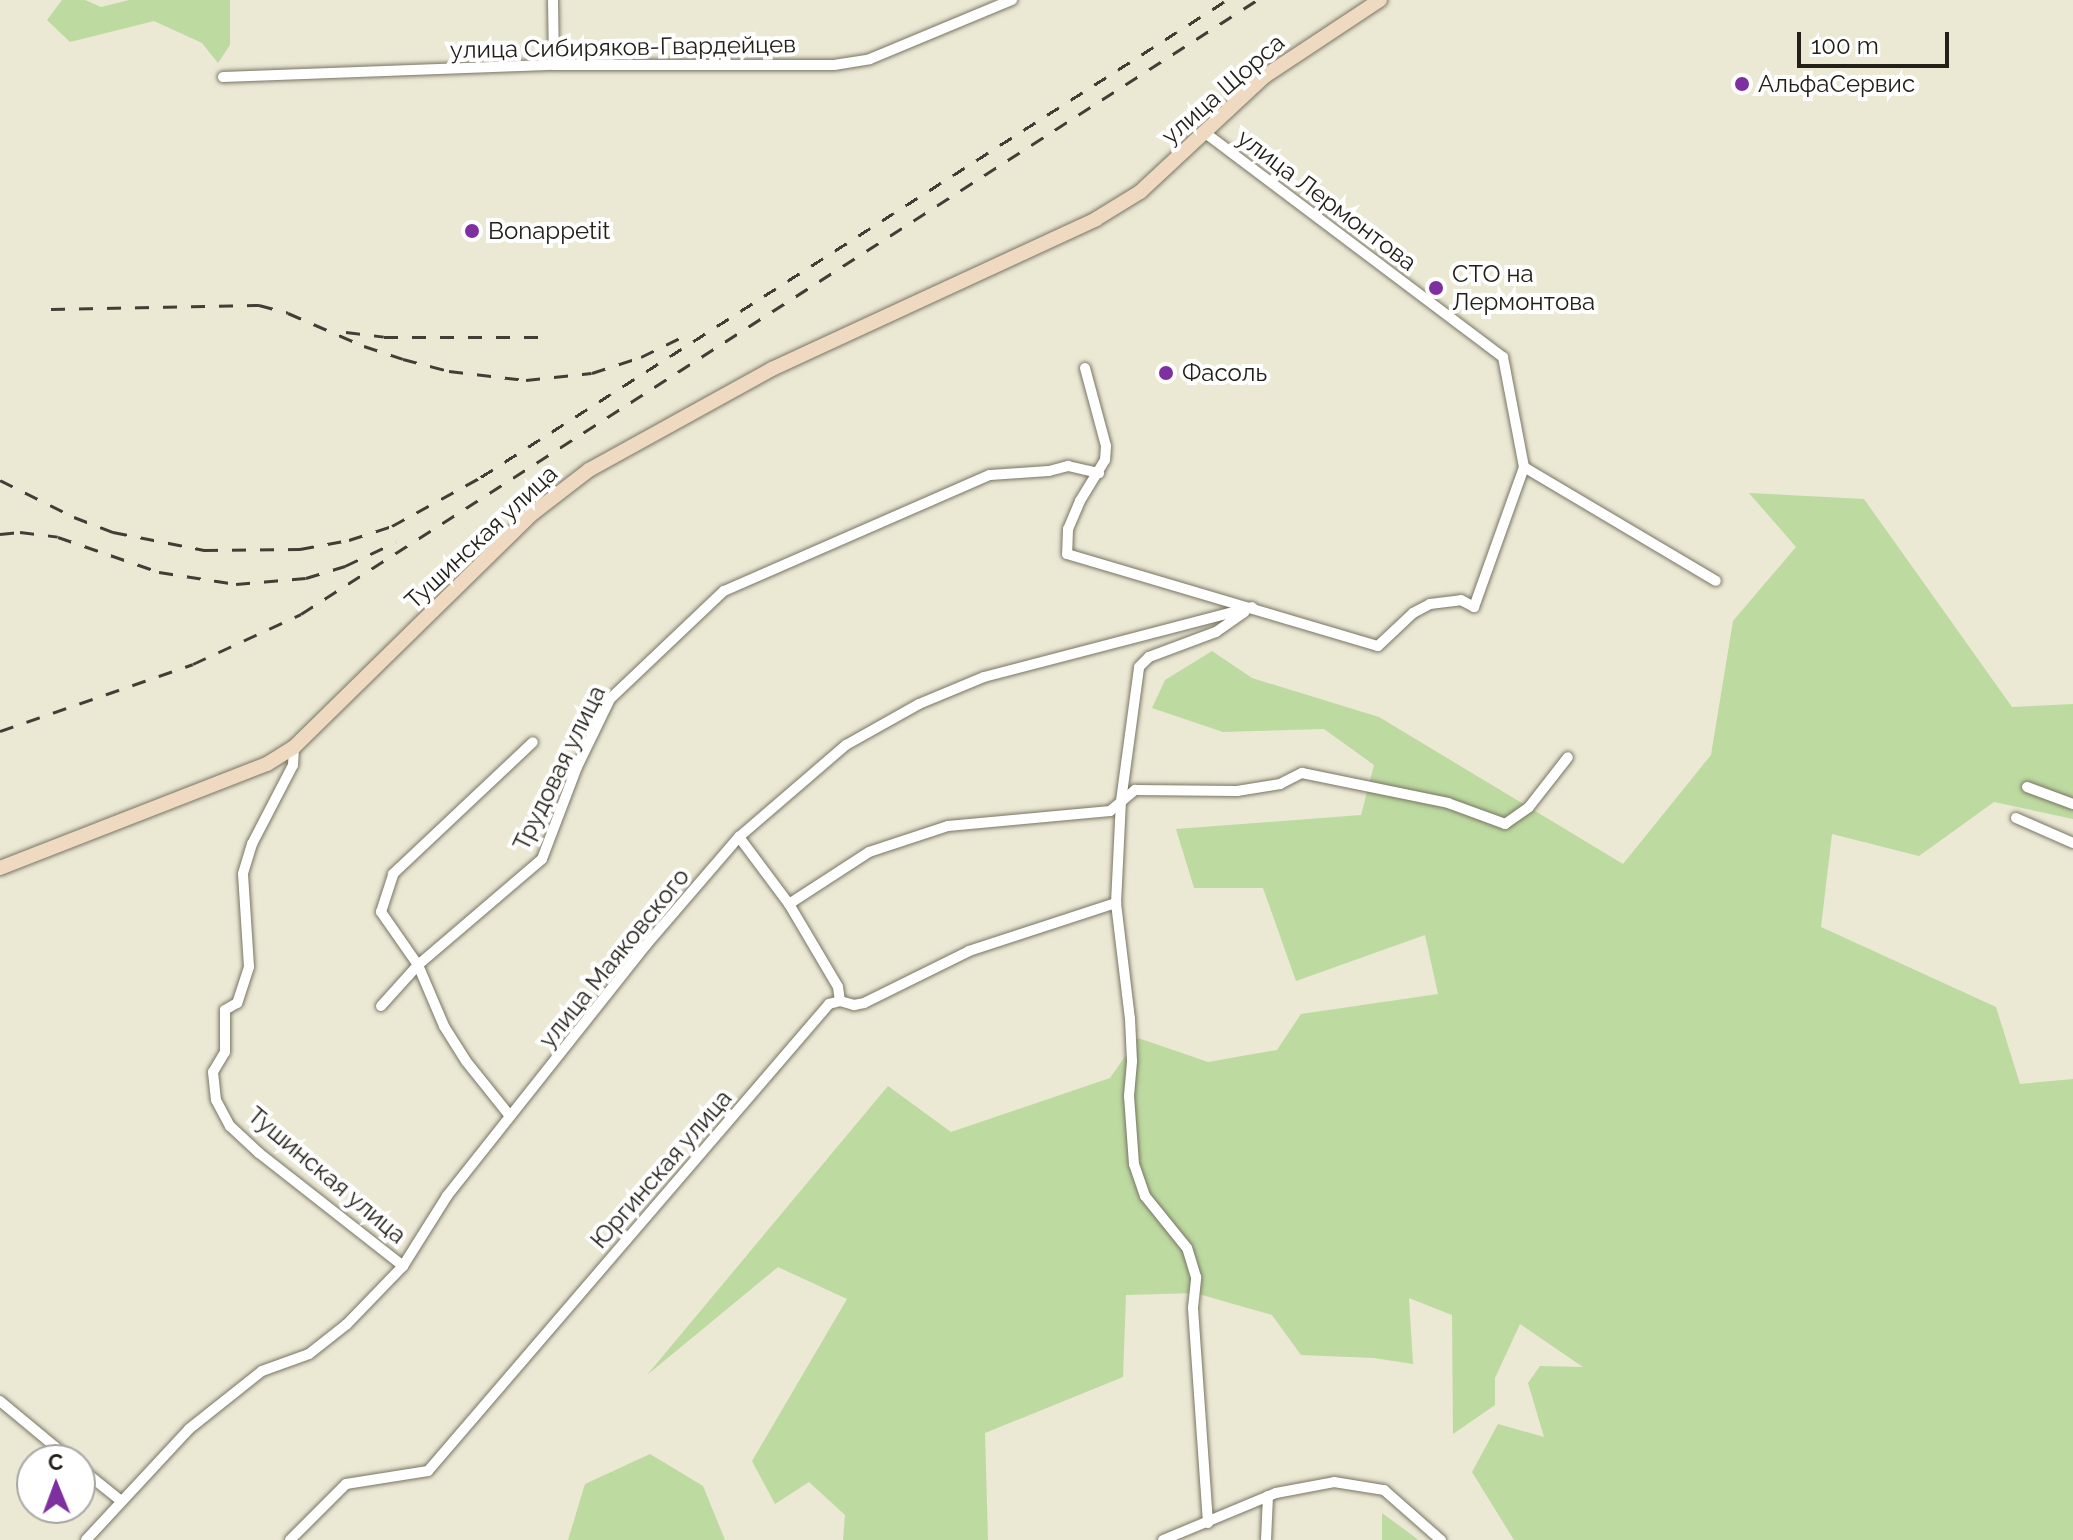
<!DOCTYPE html>
<meta charset="utf-8">
<style>
body{margin:0}
#map{position:relative;width:2073px;height:1540px;overflow:hidden;background:#ebe8d4;font-family:Raleway,sans-serif}
div>[style]{position:absolute}
.green>*{inset:0;background:#bddaa0}
.roads{filter:drop-shadow(0 0 2px #787564) drop-shadow(0 0 2px #787564)}
.street>*{height:10px;margin:-5px;padding:0 5px;transform-origin:5px;border-radius:5px;background:#fff}
.secondary>*{height:14px;margin:-7px;padding:0 7px;transform-origin:7px;border-radius:7px;background:#efdac1}
.rail>*{height:3px;margin-top:-1.5px;transform-origin:0;background:repeating-linear-gradient(90deg,#413e35 0 14px,transparent 0 28px)}
.dots>*{width:22px;height:22px;translate:-50% -50%;box-sizing:border-box;border:4px solid #fff;border-radius:50%}
span{translate:-50% -50%;white-space:nowrap;text-align:center;line-height:1.15;-webkit-text-stroke:8px #fff;paint-order:stroke}
.street-label{font-size:24px;color:#222019}
.poi-label{font-size:24px;color:#222019}
.left{translate:0 -50%;text-align:left}
.north{position:absolute;left:16px;top:1444px;width:80px;height:80px;box-sizing:border-box;background:#fff;border:2px solid #a7a6a3;border-radius:50%;rotate:359deg;font-size:22px;font-weight:700;line-height:32px;text-align:center;color:#222019}
.north::after{content:'';display:block;margin:auto;width:28px;height:36px;background:#7e2fa0;clip-path:polygon(50% 0,100% 100%,50% 72%,0 100%)}
.scale{position:absolute;left:1797px;top:32px;width:152px;height:36px;box-sizing:border-box;border:4px solid #222019;border-top:0;padding-left:10px;font-size:24px;line-height:28px;white-space:nowrap;color:#222019;-webkit-text-stroke:6px #fff;paint-order:stroke}
</style>
<div id="map">
<div class="green">
<i style="clip-path:polygon(62px 0,85px 0,101px 7px,129px 0,230px 0,230px 45px,218px 63px,202px 43px,154px 21px,70px 42px,47px 20px)"></i>
<i style="clip-path:polygon(1749px 493px,1864px 499px,2012px 707px,2073px 704px,2073px 819px,1994px 802px,1919px 856px,1832px 834px,1821px 927px,1996px 1007px,2020px 1084px,2073px 1079px,2073px 1540px,1514px 1540px,1472px 1472px,1498px 1424px,1544px 1437px,1528px 1383px,1540px 1366px,1583px 1367px,1520px 1324px,1495px 1378px,1495px 1405px,1453px 1434px,1452px 1315px,1409px 1298px,1413px 1364px,1374px 1358px,1301px 1355px,1272px 1315px,1195px 1293px,1126px 1295px,1123px 1377px,985px 1433px,988px 1540px,843px 1540px,845px 1515px,809px 1482px,775px 1504px,752px 1461px,847px 1299px,778px 1267px,647px 1375px,888px 1086px,951px 1132px,1110px 1078px,1138px 1038px,1208px 1062px,1277px 1050px,1301px 1014px,1438px 994px,1425px 935px,1296px 981px,1263px 888px,1194px 888px,1176px 829px,1361px 815px,1374px 765px,1324px 729px,1223px 732px,1152px 708px,1165px 680px,1212px 651px,1252px 678px,1379px 717px,1623px 864px,1711px 755px,1733px 621px,1796px 547px)"></i>
<i style="clip-path:polygon(650px 1454px,703px 1486px,725px 1540px,568px 1540px,585px 1484px)"></i>
<i style="clip-path:polygon(1382px 1513px,1416px 1538px,1418px 1540px,1382px 1540px)"></i>
</div>
<div class="roads">
<div class="street">
<i style="left:553px;top:0;width:65px;rotate:89.1deg"></i>
<i style="left:223px;top:77px;width:331px;rotate:-2.1deg"></i>
<i style="left:554px;top:65px;width:280px"></i>
<i style="left:834px;top:65px;width:36px;rotate:-9deg"></i>
<i style="left:870px;top:59px;width:154px;rotate:-22.6deg"></i>
<i style="left:1204px;top:132px;width:374px;rotate:37deg"></i>
<i style="left:1503px;top:357px;width:112px;rotate:79.2deg"></i>
<i style="left:1524px;top:467px;width:223px;rotate:30.7deg"></i>
<i style="left:1085px;top:368px;width:81px;rotate:74.9deg"></i>
<i style="left:1106px;top:446px;width:14px;rotate:94deg"></i>
<i style="left:1105px;top:460px;width:48px;rotate:121.4deg"></i>
<i style="left:1080px;top:501px;width:30px;rotate:113deg"></i>
<i style="left:1068px;top:529px;width:25px;rotate:92deg"></i>
<i style="left:1067px;top:554px;width:324px;rotate:16.5deg"></i>
<i style="left:1378px;top:646px;width:48px;rotate:-43.3deg"></i>
<i style="left:1413px;top:613px;width:19px;rotate:-28deg"></i>
<i style="left:1430px;top:604px;width:31px;rotate:-7deg"></i>
<i style="left:1461px;top:600px;width:15px;rotate:28deg"></i>
<i style="left:1474px;top:607px;width:149px;rotate:-70.3deg"></i>
<i style="left:294px;top:747px;width:18px;rotate:93deg"></i>
<i style="left:293px;top:765px;width:89px;rotate:117.4deg"></i>
<i style="left:252px;top:844px;width:31px;rotate:107deg"></i>
<i style="left:243px;top:874px;width:93px;rotate:86.3deg"></i>
<i style="left:249px;top:967px;width:38px;rotate:108deg"></i>
<i style="left:237px;top:1003px;width:14px;rotate:150deg"></i>
<i style="left:225px;top:1010px;width:42px;rotate:90deg"></i>
<i style="left:225px;top:1052px;width:23px;rotate:121deg"></i>
<i style="left:213px;top:1072px;width:28px;rotate:84deg"></i>
<i style="left:216px;top:1100px;width:30px;rotate:62deg"></i>
<i style="left:230px;top:1126px;width:40px;rotate:43deg"></i>
<i style="left:259px;top:1153px;width:183px;rotate:38.1deg"></i>
<i style="left:2027px;top:787px;width:49px;rotate:20.3deg"></i>
<i style="left:2016px;top:818px;width:62px;rotate:23.7deg"></i>
<i style="left:739px;top:837px;width:84px;rotate:53.3deg"></i>
<i style="left:789px;top:904px;width:95px;rotate:-33deg"></i>
<i style="left:869px;top:852px;width:83px;rotate:-18.2deg"></i>
<i style="left:948px;top:826px;width:163px;rotate:-5.3deg"></i>
<i style="left:1110px;top:811px;width:33px;rotate:-40deg"></i>
<i style="left:1135px;top:790px;width:102px;rotate:0.6deg"></i>
<i style="left:1237px;top:791px;width:44px;rotate:-9.2deg"></i>
<i style="left:1280px;top:784px;width:25px;rotate:-27deg"></i>
<i style="left:1302px;top:773px;width:149px;rotate:11.6deg"></i>
<i style="left:1448px;top:803px;width:61px;rotate:20.2deg"></i>
<i style="left:1505px;top:824px;width:29px;rotate:-35deg"></i>
<i style="left:1529px;top:807px;width:63px;rotate:-52deg"></i>
<i style="left:789px;top:904px;width:96px;rotate:59.4deg"></i>
<i style="left:838px;top:987px;width:14px;rotate:82deg"></i>
<i style="left:381px;top:1006px;width:55px;rotate:-47.9deg"></i>
<i style="left:418px;top:965px;width:163px;rotate:-40.5deg"></i>
<i style="left:542px;top:859px;width:98px;rotate:-69.2deg"></i>
<i style="left:577px;top:767px;width:76px;rotate:-64.1deg"></i>
<i style="left:610px;top:699px;width:157px;rotate:-43.5deg"></i>
<i style="left:724px;top:591px;width:290px;rotate:-23.6deg"></i>
<i style="left:990px;top:475px;width:59px;rotate:-3.9deg"></i>
<i style="left:1049px;top:471px;width:20px;rotate:-15deg"></i>
<i style="left:1068px;top:466px;width:32px;rotate:13deg"></i>
<i style="left:510px;top:1116px;width:70px;rotate:-128.7deg"></i>
<i style="left:466px;top:1061px;width:41px;rotate:-122.2deg"></i>
<i style="left:444px;top:1026px;width:66px;rotate:-113.1deg"></i>
<i style="left:418px;top:965px;width:65px;rotate:-124.9deg"></i>
<i style="left:381px;top:912px;width:40px;rotate:-72deg"></i>
<i style="left:393px;top:874px;width:192px;rotate:-43.3deg"></i>
<i style="left:0;top:1401px;width:92px;rotate:39.7deg"></i>
<i style="left:80px;top:1468px;width:51px;rotate:38.7deg"></i>
<i style="left:1208px;top:1523px;width:216px;rotate:-94deg"></i>
<i style="left:1193px;top:1308px;width:31px;rotate:-84deg"></i>
<i style="left:1196px;top:1277px;width:30px;rotate:-107deg"></i>
<i style="left:1187px;top:1248px;width:67px;rotate:-128.9deg"></i>
<i style="left:1145px;top:1196px;width:34px;rotate:-109deg"></i>
<i style="left:1134px;top:1164px;width:68px;rotate:-94.2deg"></i>
<i style="left:1129px;top:1096px;width:35px;rotate:-85deg"></i>
<i style="left:1132px;top:1061px;width:42px;rotate:-92.7deg"></i>
<i style="left:1130px;top:1019px;width:117px;rotate:-96.9deg"></i>
<i style="left:1116px;top:903px;width:102px;rotate:-87.2deg"></i>
<i style="left:1121px;top:801px;width:135px;rotate:-82.3deg"></i>
<i style="left:1139px;top:667px;width:14px;rotate:-45deg"></i>
<i style="left:1149px;top:657px;width:72px;rotate:-20.5deg"></i>
<i style="left:1216px;top:632px;width:35px;rotate:-35deg"></i>
<i style="left:86px;top:1540px;width:151px;rotate:-47.1deg"></i>
<i style="left:189px;top:1429px;width:93px;rotate:-38.5deg"></i>
<i style="left:262px;top:1371px;width:50px;rotate:-19.9deg"></i>
<i style="left:309px;top:1354px;width:48px;rotate:-38.3deg"></i>
<i style="left:347px;top:1324px;width:81px;rotate:-46deg"></i>
<i style="left:403px;top:1266px;width:83px;rotate:-57.8deg"></i>
<i style="left:447px;top:1196px;width:320px;rotate:-51.6deg"></i>
<i style="left:646px;top:945px;width:143px;rotate:-49.3deg"></i>
<i style="left:739px;top:837px;width:141px;rotate:-40.7deg"></i>
<i style="left:846px;top:745px;width:84px;rotate:-29.3deg"></i>
<i style="left:919px;top:704px;width:70px;rotate:-22.6deg"></i>
<i style="left:984px;top:677px;width:277px;rotate:-14.6deg"></i>
<i style="left:290px;top:1540px;width:79px;rotate:-45deg"></i>
<i style="left:346px;top:1484px;width:83px;rotate:-9deg"></i>
<i style="left:428px;top:1471px;width:616px;rotate:-49.35deg"></i>
<i style="left:829px;top:1004px;width:11px;rotate:-15deg"></i>
<i style="left:840px;top:1001px;width:15px;rotate:16deg"></i>
<i style="left:854px;top:1005px;width:10px;rotate:-11deg"></i>
<i style="left:864px;top:1003px;width:117px;rotate:-26.3deg"></i>
<i style="left:969px;top:951px;width:155px;rotate:-18.1deg"></i>
<i style="left:1163px;top:1540px;width:122px;rotate:-22.6deg"></i>
<i style="left:1276px;top:1493px;width:59px;rotate:-10.7deg"></i>
<i style="left:1334px;top:1482px;width:51px;rotate:9.1deg"></i>
<i style="left:1384px;top:1490px;width:76px;rotate:41.3deg"></i>
<i style="left:1266px;top:1540px;width:44px;rotate:-87.4deg"></i>
</div>
<div class="secondary">
<i style="left:0;top:868px;width:287px;rotate:-21.3deg"></i>
<i style="left:267px;top:764px;width:32px;rotate:-32deg"></i>
<i style="left:294px;top:747px;width:333px;rotate:-44.4deg"></i>
<i style="left:532px;top:514px;width:72px;rotate:-37.7deg"></i>
<i style="left:589px;top:470px;width:209px;rotate:-28.9deg"></i>
<i style="left:772px;top:369px;width:357px;rotate:-24.8deg"></i>
<i style="left:1096px;top:219px;width:52px;rotate:-31.5deg"></i>
<i style="left:1140px;top:192px;width:171px;rotate:-42.9deg"></i>
<i style="left:1265px;top:76px;width:138px;rotate:-33.5deg"></i>
</div>
</div>
<div class="rail">
<i style="left:51px;top:309px;width:208px;rotate:-1.1deg"></i>
<i style="left:259px;top:305px;width:30px;rotate:15deg"></i>
<i style="left:288px;top:313px;width:83px;rotate:23.5deg"></i>
<i style="left:364px;top:346px;width:41px;rotate:18.4deg"></i>
<i style="left:403px;top:359px;width:48px;rotate:14.6deg"></i>
<i style="left:449px;top:371px;width:78px;rotate:6.7deg"></i>
<i style="left:526px;top:380px;width:66px;rotate:-6.1deg"></i>
<i style="left:592px;top:373px;width:52px;rotate:-18.1deg"></i>
<i style="left:641px;top:357px;width:43px;rotate:-26deg"></i>
<i style="left:346px;top:332px;width:38px;rotate:7deg"></i>
<i style="left:384px;top:337px;width:160px"></i>
<i style="left:0;top:480px;width:83px;rotate:26.6deg"></i>
<i style="left:74px;top:517px;width:42px;rotate:21deg"></i>
<i style="left:113px;top:532px;width:93px;rotate:11.2deg"></i>
<i style="left:204px;top:550px;width:96px;rotate:-0.6deg"></i>
<i style="left:300px;top:549px;width:50px;rotate:-10.4deg"></i>
<i style="left:349px;top:540px;width:45px;rotate:-18deg"></i>
<i style="left:392px;top:526px;width:102px;rotate:-28.8deg"></i>
<i style="left:481px;top:477px;width:885px;rotate:-32.6deg"></i>
<i style="left:0;top:534px;width:20px;rotate:-6deg"></i>
<i style="left:20px;top:532px;width:38px;rotate:7deg"></i>
<i style="left:58px;top:537px;width:107px;rotate:19.1deg"></i>
<i style="left:159px;top:572px;width:78px;rotate:8.9deg"></i>
<i style="left:236px;top:584px;width:70px;rotate:-4.9deg"></i>
<i style="left:306px;top:578px;width:41px;rotate:-17.1deg"></i>
<i style="left:345px;top:566px;width:56px;rotate:-25.2deg"></i>
<i style="left:0;top:731px;width:204px;rotate:-19.1deg"></i>
<i style="left:193px;top:664px;width:119px;rotate:-24.8deg"></i>
<i style="left:301px;top:614px;width:1136px;rotate:-32.71deg"></i>
</div>
<div class="dots">
<i style="left:1742px;top:84px;background:#7e2fa0"></i>
<i style="left:472px;top:231px;background:#7e2fa0"></i>
<i style="left:1436px;top:288px;background:#7e2fa0"></i>
<i style="left:1166px;top:373px;background:#7e2fa0"></i>
</div>
<div class="street-label">
<span style="left:623px;top:47px;rotate:-1deg">улица Сибиряков-Гвардейцев</span>
<span style="left:1223px;top:89px;rotate:-41deg">улица Щорса</span>
<span style="left:1327px;top:200px;rotate:37deg">улица Лермонтова</span>
<span style="left:481px;top:537px;rotate:-43deg">Тушинская улица</span>
<span style="left:559px;top:768px;rotate:-64deg">Трудовая улица</span>
<span style="left:614px;top:958px;rotate:-51deg">улица Маяковского</span>
<span style="left:661px;top:1169px;rotate:-49deg">Юргинская улица</span>
<span style="left:327px;top:1175px;rotate:40deg">Тушинская улица</span>
</div>
<div class="poi-label">
<span class="left" style="left:1758px;top:84px">АльфаСервис</span>
<span class="left" style="left:488px;top:231px">Bonappetit</span>
<span class="left" style="left:1452px;top:288px">СТО на<br>Лермонтова</span>
<span class="left" style="left:1182px;top:373px">Фасоль</span>
</div>
<div class="north">С</div>
<div class="scale">100 m</div>
</div>
